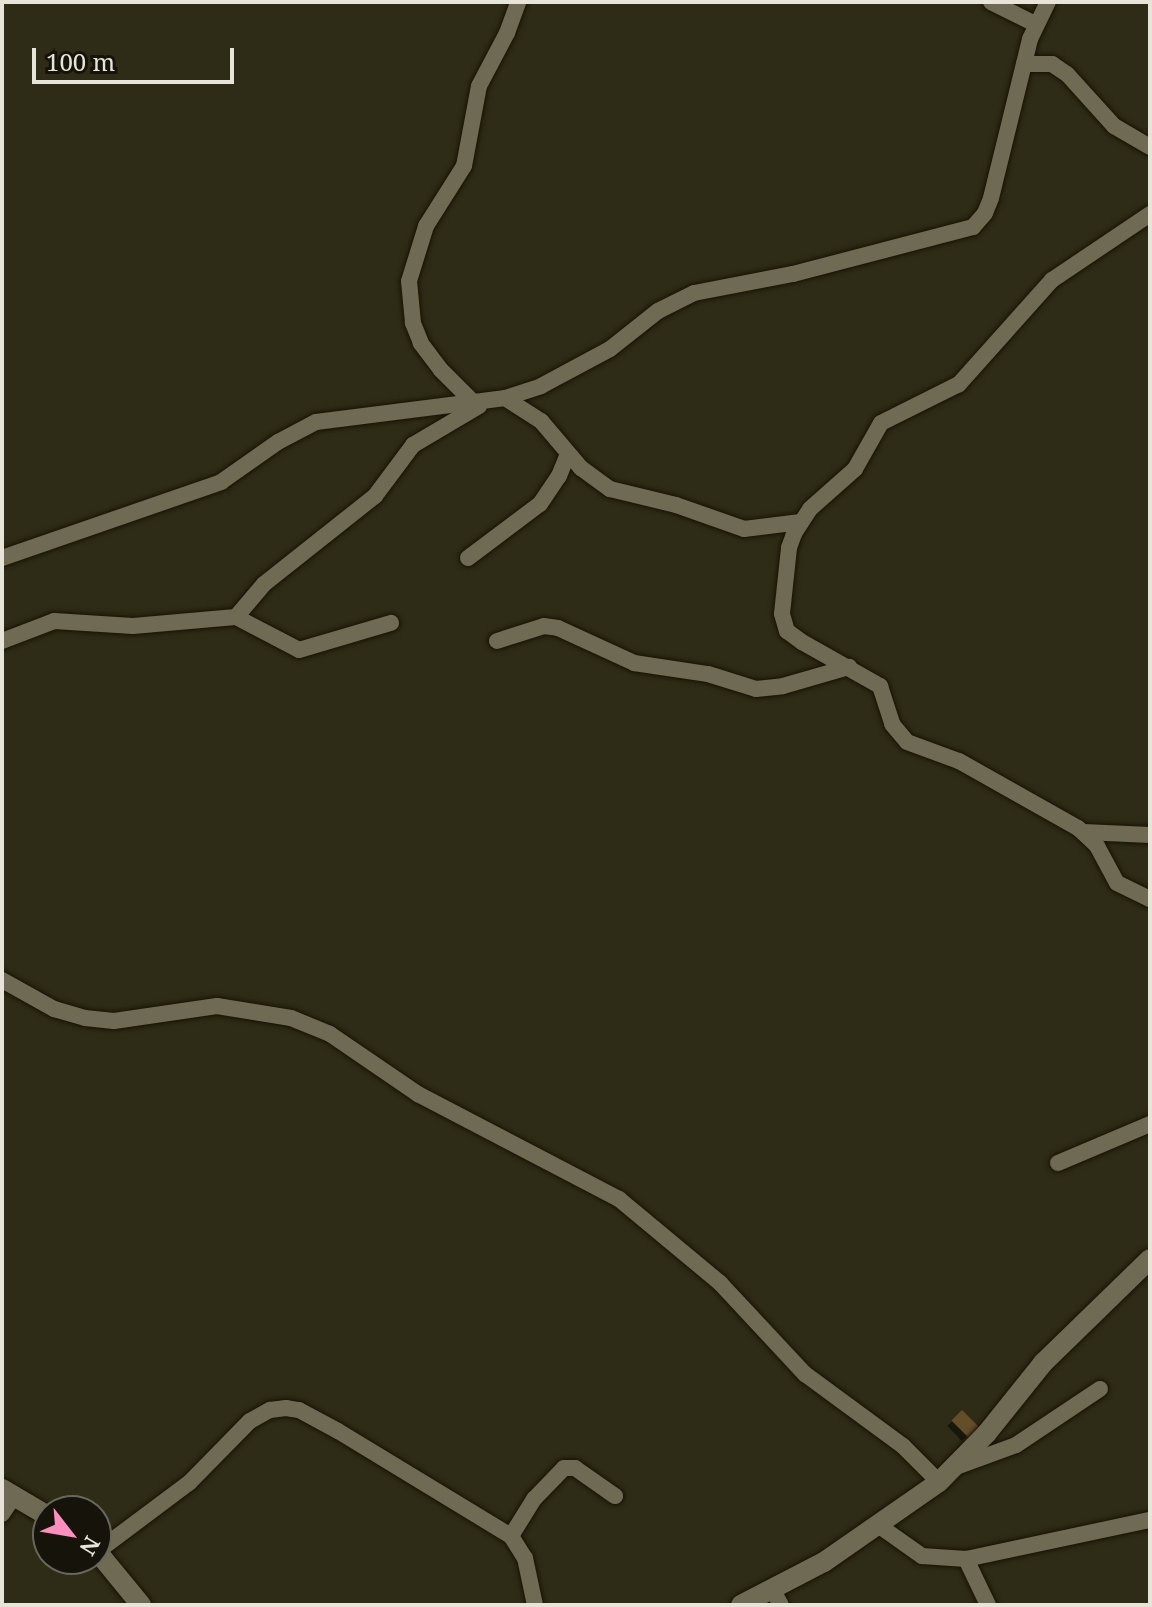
<!DOCTYPE html>
<style>
body{margin:0}
#map{position:relative;width:1152px;height:1607px;overflow:hidden;background:#2e2b16;font-family:"Noto Serif",serif}
div>[style]{position:absolute}
.shadow>*{inset:0;background:#0007;transform-origin:0 0}
.building>*{inset:0;background:#644e2a;transform-origin:0 0}
.roads{filter:drop-shadow(0 0 2px #171302) drop-shadow(0 0 2px #171302)}
.minor>*{height:16px;margin:-8px;padding:0 8px;transform-origin:8px;border-radius:8px;background:#6e6a54}
.tertiary>*{height:20px;margin:-10px;padding:0 10px;transform-origin:10px;border-radius:10px;background:#6e6a54}
span{translate:-50% -50%;white-space:nowrap;text-align:center;line-height:1.15;-webkit-text-stroke:7px #15130a;paint-order:stroke}
.frame{position:absolute;inset:0;border:4px solid #e7e5d8;pointer-events:none}
.north{position:absolute;left:32px;top:1495px;width:80px;height:80px;box-sizing:border-box;background:#15130a;border:2px solid #69675c;border-radius:50%;rotate:121deg;font-size:22px;font-weight:700;line-height:32px;text-align:center;color:#e7e5d8}
.north::after{content:'';display:block;margin:auto;width:28px;height:36px;background:#fe8ebe;clip-path:polygon(50% 0,100% 100%,50% 72%,0 100%)}
.scale{position:absolute;left:32px;top:48px;width:202px;height:36px;box-sizing:border-box;border:4px solid #e7e5d8;border-top:0;padding-left:10px;font-size:24px;line-height:28px;white-space:nowrap;color:#e7e5d8;-webkit-text-stroke:6px #15130a;paint-order:stroke}
</style>
<div id="map">
<div class="shadow">
<i style="left:962px;top:1412px;width:21px;height:20px;rotate:47deg"></i>
</div>
<div class="building">
<i style="left:962px;top:1410px;width:24px;height:15px;rotate:45deg"></i>
</div>
<div class="roads">
<div class="minor">
<i style="left:991px;top:2px;width:49px;rotate:26.6deg"></i>
<i style="left:1024px;top:64px;width:28px"></i>
<i style="left:1052px;top:64px;width:18px;rotate:34deg"></i>
<i style="left:1067px;top:74px;width:70px;rotate:47.9deg"></i>
<i style="left:1114px;top:126px;width:42px;rotate:30.3deg"></i>
<i style="left:1150px;top:214px;width:118px;rotate:146deg"></i>
<i style="left:1052px;top:280px;width:140px;rotate:131.8deg"></i>
<i style="left:959px;top:384px;width:87px;rotate:153.4deg"></i>
<i style="left:881px;top:423px;width:53px;rotate:119.5deg"></i>
<i style="left:855px;top:469px;width:60px;rotate:138.4deg"></i>
<i style="left:810px;top:509px;width:30px;rotate:123deg"></i>
<i style="left:794px;top:534px;width:15px;rotate:110deg"></i>
<i style="left:789px;top:548px;width:66px;rotate:96.1deg"></i>
<i style="left:782px;top:614px;width:18px;rotate:74deg"></i>
<i style="left:787px;top:631px;width:19px;rotate:36deg"></i>
<i style="left:802px;top:642px;width:90px;rotate:29.4deg"></i>
<i style="left:880px;top:686px;width:40px;rotate:72deg"></i>
<i style="left:892px;top:724px;width:23px;rotate:50deg"></i>
<i style="left:907px;top:742px;width:55px;rotate:20.1deg"></i>
<i style="left:959px;top:761px;width:137px;rotate:29.4deg"></i>
<i style="left:1078px;top:828px;width:26px;rotate:43deg"></i>
<i style="left:1097px;top:846px;width:42px;rotate:61.6deg"></i>
<i style="left:1117px;top:883px;width:37px;rotate:26deg"></i>
<i style="left:505px;top:398px;width:43px;rotate:32.6deg"></i>
<i style="left:541px;top:421px;width:62px;rotate:49.6deg"></i>
<i style="left:581px;top:468px;width:36px;rotate:36deg"></i>
<i style="left:610px;top:489px;width:68px;rotate:13.6deg"></i>
<i style="left:676px;top:505px;width:72px;rotate:19.4deg"></i>
<i style="left:744px;top:529px;width:57px;rotate:-7deg"></i>
<i style="left:474px;top:403px;width:47px;rotate:-135deg"></i>
<i style="left:441px;top:370px;width:34px;rotate:-127deg"></i>
<i style="left:421px;top:343px;width:22px;rotate:-112deg"></i>
<i style="left:413px;top:323px;width:42px;rotate:-95.4deg"></i>
<i style="left:409px;top:281px;width:58px;rotate:-72.8deg"></i>
<i style="left:426px;top:226px;width:71px;rotate:-57.7deg"></i>
<i style="left:464px;top:166px;width:81px;rotate:-79.4deg"></i>
<i style="left:479px;top:86px;width:60px;rotate:-62.2deg"></i>
<i style="left:507px;top:33px;width:33px;rotate:-70deg"></i>
<i style="left:2px;top:558px;width:232px;rotate:-19.1deg"></i>
<i style="left:221px;top:482px;width:70px;rotate:-35.1deg"></i>
<i style="left:278px;top:442px;width:43px;rotate:-27.8deg"></i>
<i style="left:316px;top:422px;width:191px;rotate:-7.2deg"></i>
<i style="left:505px;top:398px;width:38px;rotate:-18deg"></i>
<i style="left:541px;top:386px;width:78px;rotate:-28.2deg"></i>
<i style="left:610px;top:349px;width:61px;rotate:-38.4deg"></i>
<i style="left:658px;top:311px;width:40px;rotate:-26.6deg"></i>
<i style="left:694px;top:293px;width:101px;rotate:-10.9deg"></i>
<i style="left:793px;top:274px;width:186px;rotate:-14.6deg"></i>
<i style="left:973px;top:227px;width:18px;rotate:-49deg"></i>
<i style="left:985px;top:213px;width:16px;rotate:-68deg"></i>
<i style="left:991px;top:198px;width:164px;rotate:-76.2deg"></i>
<i style="left:1030px;top:39px;width:41px;rotate:-64.1deg"></i>
<i style="left:468px;top:558px;width:90px;rotate:-36.9deg"></i>
<i style="left:540px;top:504px;width:34px;rotate:-56deg"></i>
<i style="left:559px;top:476px;width:24px;rotate:-68deg"></i>
<i style="left:236px;top:617px;width:71px;rotate:27.6deg"></i>
<i style="left:299px;top:650px;width:96px;rotate:-16.4deg"></i>
<i style="left:2px;top:641px;width:56px;rotate:-21deg"></i>
<i style="left:54px;top:621px;width:79px;rotate:3.6deg"></i>
<i style="left:133px;top:626px;width:103px;rotate:-5deg"></i>
<i style="left:236px;top:617px;width:43px;rotate:-49.7deg"></i>
<i style="left:264px;top:584px;width:142px;rotate:-38.4deg"></i>
<i style="left:375px;top:496px;width:64px;rotate:-53.3deg"></i>
<i style="left:413px;top:445px;width:77px;rotate:-30.6deg"></i>
<i style="left:497px;top:641px;width:49px;rotate:-17.7deg"></i>
<i style="left:544px;top:626px;width:14px;rotate:8deg"></i>
<i style="left:558px;top:628px;width:84px;rotate:24.7deg"></i>
<i style="left:634px;top:663px;width:75px;rotate:8.5deg"></i>
<i style="left:708px;top:674px;width:50px;rotate:17.4deg"></i>
<i style="left:756px;top:689px;width:27px;rotate:-6deg"></i>
<i style="left:783px;top:686px;width:69px;rotate:-16.1deg"></i>
<i style="left:1084px;top:832px;width:66px;rotate:2.6deg"></i>
<i style="left:2px;top:980px;width:60px;rotate:29.1deg"></i>
<i style="left:54px;top:1009px;width:32px;rotate:16deg"></i>
<i style="left:85px;top:1018px;width:29px;rotate:6deg"></i>
<i style="left:114px;top:1021px;width:104px;rotate:-8.3deg"></i>
<i style="left:217px;top:1006px;width:75px;rotate:9.2deg"></i>
<i style="left:291px;top:1018px;width:42px;rotate:22.3deg"></i>
<i style="left:330px;top:1034px;width:107px;rotate:34.3deg"></i>
<i style="left:418px;top:1094px;width:227px;rotate:27.6deg"></i>
<i style="left:619px;top:1199px;width:131px;rotate:39.7deg"></i>
<i style="left:720px;top:1283px;width:125px;rotate:47deg"></i>
<i style="left:805px;top:1374px;width:122px;rotate:36.3deg"></i>
<i style="left:903px;top:1446px;width:51px;rotate:45deg"></i>
<i style="left:1058px;top:1163px;width:100px;rotate:-23deg"></i>
<i style="left:956px;top:1467px;width:64px;rotate:-20.1deg"></i>
<i style="left:1016px;top:1445px;width:101px;rotate:-33.7deg"></i>
<i style="left:2px;top:1514px;width:22px;rotate:-56deg"></i>
<i style="left:878px;top:1525px;width:54px;rotate:35.2deg"></i>
<i style="left:922px;top:1556px;width:44px;rotate:3.9deg"></i>
<i style="left:966px;top:1559px;width:188px;rotate:-12deg"></i>
<i style="left:511px;top:1536px;width:44px;rotate:-58.1deg"></i>
<i style="left:534px;top:1499px;width:43px;rotate:-45.9deg"></i>
<i style="left:564px;top:1468px;width:11px"></i>
<i style="left:575px;top:1468px;width:49px;rotate:35deg"></i>
<i style="left:98px;top:1551px;width:114px;rotate:-36.8deg"></i>
<i style="left:189px;top:1483px;width:87px;rotate:-45.5deg"></i>
<i style="left:250px;top:1421px;width:23px;rotate:-29deg"></i>
<i style="left:270px;top:1410px;width:16px;rotate:-7deg"></i>
<i style="left:286px;top:1408px;width:13px;rotate:9deg"></i>
<i style="left:299px;top:1410px;width:44px;rotate:28.3deg"></i>
<i style="left:338px;top:1431px;width:202px;rotate:31.3deg"></i>
<i style="left:511px;top:1536px;width:26px;rotate:58deg"></i>
<i style="left:525px;top:1558px;width:48px;rotate:78deg"></i>
<i style="left:966px;top:1559px;width:51px;rotate:64.4deg"></i>
<i style="left:772px;top:1589px;width:18px;rotate:61deg"></i>
</div>
<div class="tertiary">
<i style="left:2px;top:1489px;width:53px;rotate:30.4deg"></i>
<i style="left:96px;top:1550px;width:71px;rotate:50.7deg"></i>
<i style="left:741px;top:1605px;width:93px;rotate:-27.4deg"></i>
<i style="left:824px;top:1562px;width:140px;rotate:-34.8deg"></i>
<i style="left:939px;top:1482px;width:69px;rotate:-45.6deg"></i>
<i style="left:987px;top:1433px;width:90px;rotate:-51.3deg"></i>
<i style="left:1043px;top:1363px;width:149px;rotate:-44.2deg"></i>
</div>
</div>
<div class="frame"></div>
<div class="north">N</div>
<div class="scale">100 m</div>
</div>
